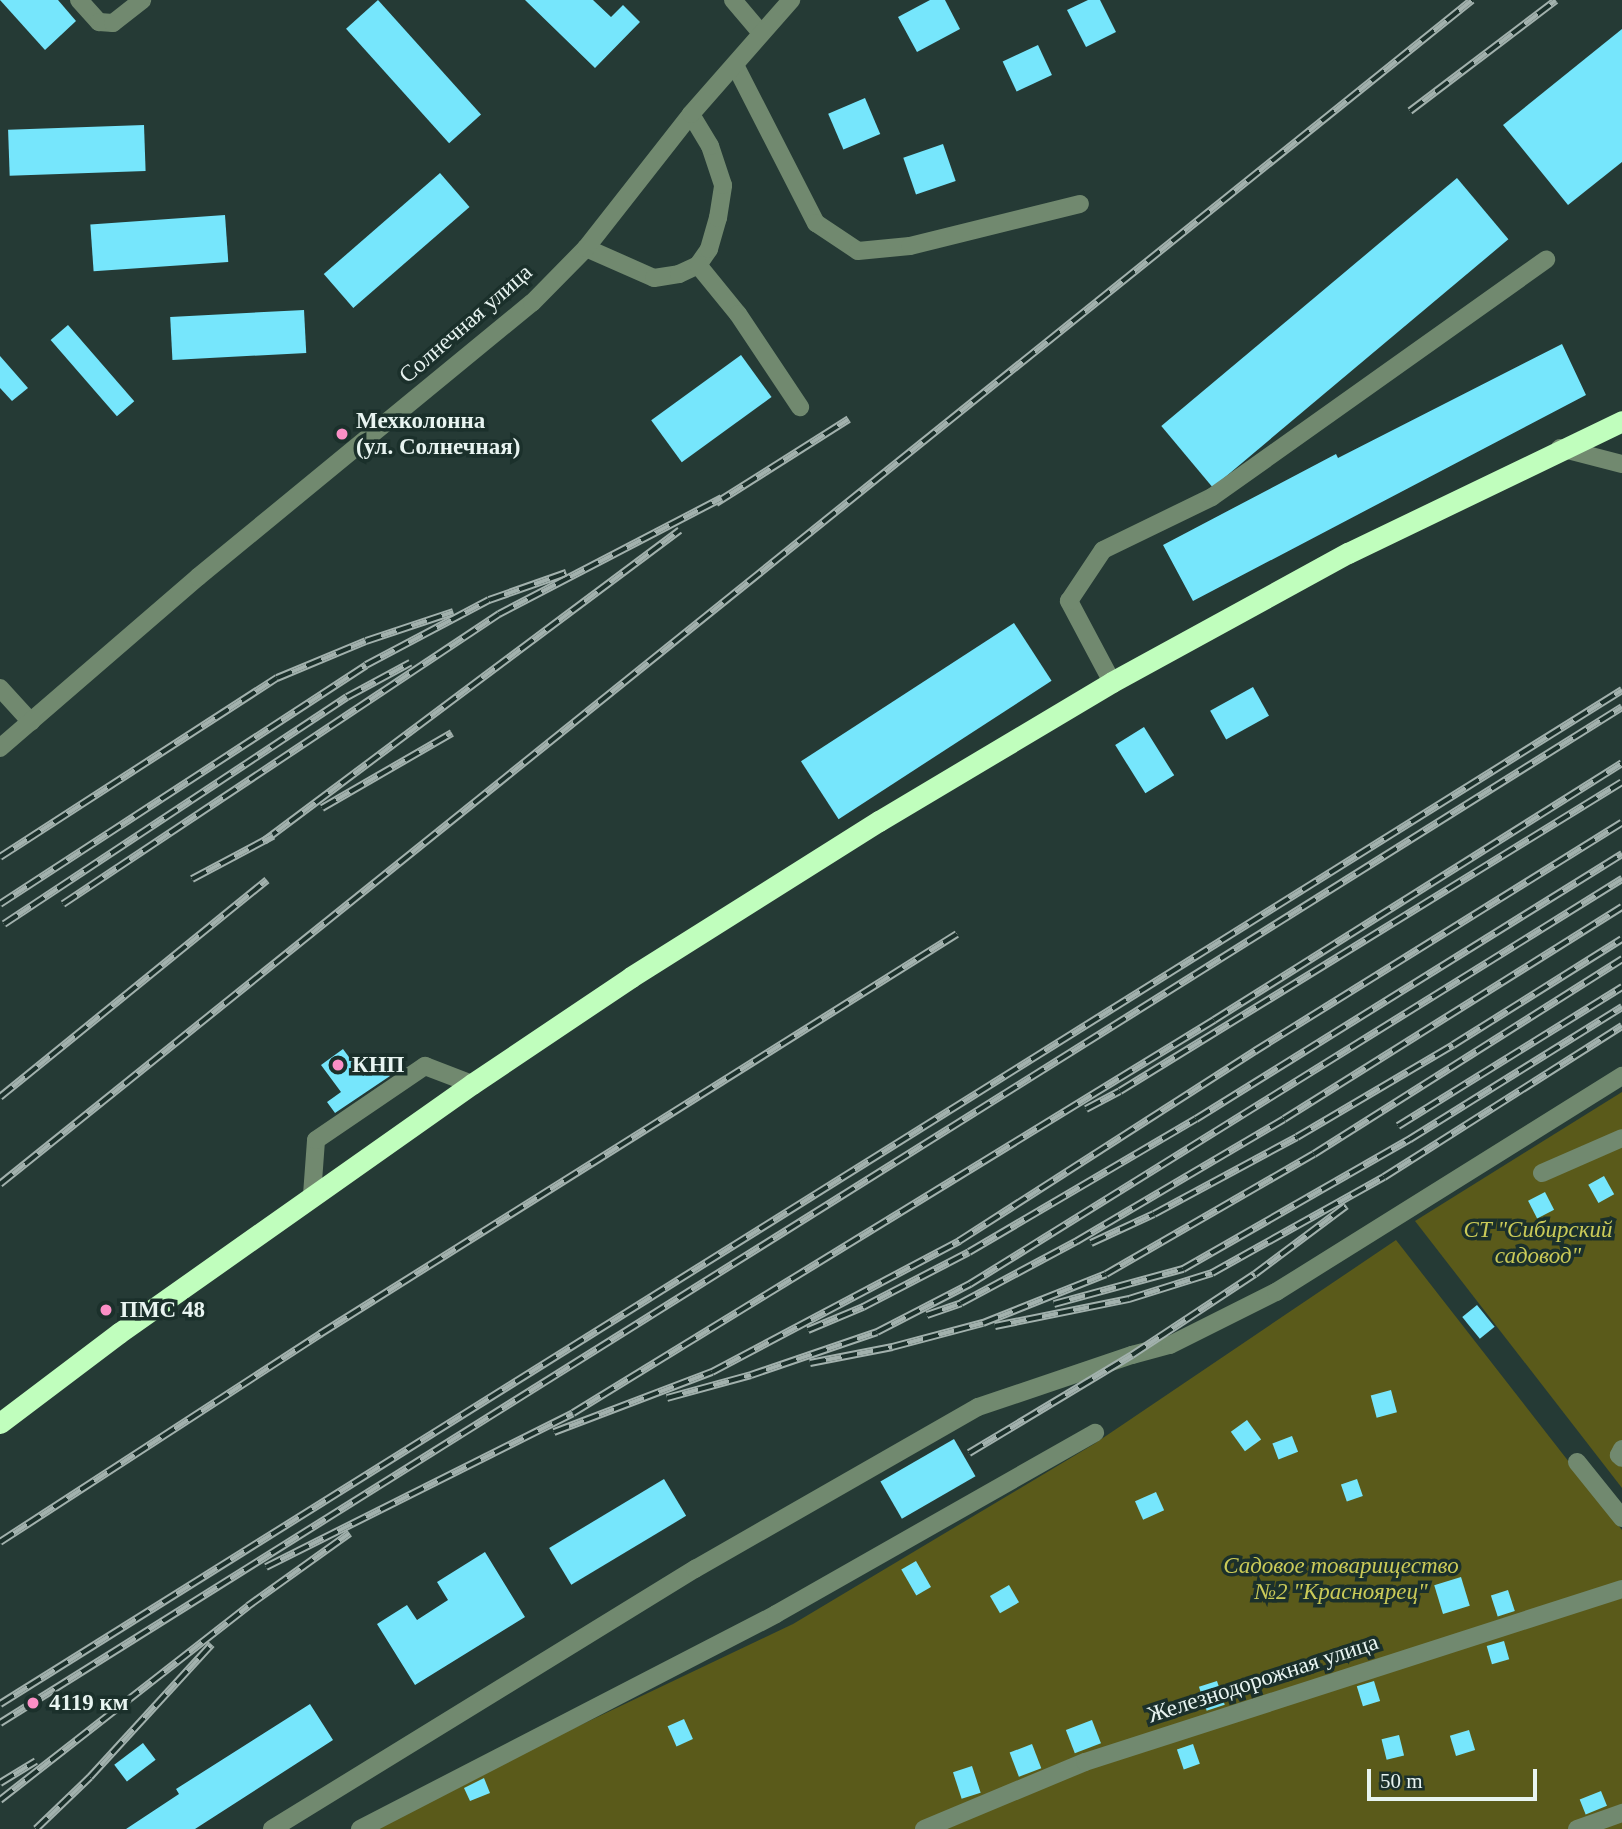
<!DOCTYPE html>
<meta charset="utf-8">
<style>
body{margin:0}
#map{position:relative;width:1622px;height:1829px;overflow:hidden;background:#253a35;font-family:Georgia,serif}
div>[style]{position:absolute}
.green>*{inset:0;background:#5a5a1a}
.building>*{inset:0;background:#76e6fc;transform-origin:0 0}
.minor>*{height:18px;margin:-9px;padding:0 9px;transform-origin:9px;border-radius:9px;background:#71896f}
.highway>*{height:21px;margin:-10.5px;padding:0 10.5px;transform-origin:10.5px;border-radius:10.5px;background:#c0febd}
.rail>*{height:8px;margin-top:-4px;transform-origin:0;background:repeating-linear-gradient(90deg,#1b302b 0 16px,#a2b1ad 0 32px);box-sizing:border-box;border-block:2px solid #a2b1ad}
.dots>*{width:19px;height:19px;translate:-50% -50%;box-sizing:border-box;border:4px solid #1b302b;border-radius:50%}
span{translate:-50% -50%;white-space:nowrap;text-align:center;line-height:1.15;-webkit-text-stroke:7px #1b302b;paint-order:stroke}
.street-label{font-size:23px;color:#e8f4f1}
.poi-label{font-size:23px;color:#e8f4f1;font-weight:700}
.left{translate:0 -50%;text-align:left}
.park-label{font-size:23px;color:#caca58;font-style:italic}
.scale{position:absolute;left:1367px;top:1769px;width:170px;height:32px;box-sizing:border-box;border:4px solid #e8f4f1;border-top:0;padding-left:9px;font-size:21px;line-height:24px;white-space:nowrap;color:#e8f4f1;-webkit-text-stroke:5px #1b302b;paint-order:stroke}
</style>
<div id="map">
<div class="green">
<i style="clip-path:polygon(1622px 1092px,1622px 1488px,1415px 1221px)"></i>
<i style="clip-path:polygon(1396px 1240px,1622px 1530px,1622px 1829px,375px 1829px,526px 1751px,793px 1624px,1094px 1444px)"></i>
</div>
<div class="building">
<i style="clip-path:polygon(0 0,58px 0,76px 21px,45px 50px)"></i>
<i style="left:378px;top:0;width:154px;height:43px;rotate:48deg"></i>
<i style="clip-path:polygon(525px 0,593px 0,611px 17px,623px 5px,640px 22px,595px 68px)"></i>
<i style="clip-path:polygon(930px 0,945px 0,960px 29px,917px 52px,898px 17px)"></i>
<i style="clip-path:polygon(1088px 0,1100px 0,1116px 32px,1086px 47px,1067px 10px)"></i>
<i style="clip-path:polygon(1622px 29px,1622px 162px,1568px 205px,1503px 125px)"></i>
<i style="left:1038px;top:45px;width:33px;height:39px;rotate:65deg"></i>
<i style="left:865px;top:98px;width:39px;height:40px;rotate:67deg"></i>
<i style="left:144px;top:125px;width:46px;height:136px;rotate:88deg"></i>
<i style="left:943px;top:144px;width:39px;height:42px;rotate:71deg"></i>
<i style="left:440px;top:173px;width:45px;height:154px;rotate:49deg"></i>
<i style="left:1457px;top:178px;width:80px;height:386px;rotate:50deg"></i>
<i style="left:225px;top:215px;width:47px;height:135px;rotate:86deg"></i>
<i style="left:304px;top:310px;width:43px;height:134px;rotate:87deg"></i>
<i style="left:68px;top:325px;width:101px;height:23px;rotate:49deg"></i>
<i style="clip-path:polygon(1562px 344px,1586px 395px,1193px 601px,1163px 545px,1336px 454px,1338px 458px)"></i>
<i style="left:741px;top:355px;width:52px;height:111px;rotate:54deg"></i>
<i style="clip-path:polygon(0 356px,28px 388px,12px 401px,0 388px)"></i>
<i style="left:1014px;top:623px;width:69px;height:254px;rotate:57deg"></i>
<i style="left:1253px;top:687px;width:33px;height:49px;rotate:61deg"></i>
<i style="left:1144px;top:727px;width:57px;height:34px;rotate:58deg"></i>
<i style="clip-path:polygon(343px 1049px,363px 1076px,380px 1064px,390px 1076px,335px 1113px,327px 1102px,341px 1092px,321px 1065px)"></i>
<i style="left:1604px;top:1176px;width:21px;height:18px;rotate:61deg"></i>
<i style="left:1545px;top:1192px;width:20px;height:19px;rotate:63deg"></i>
<i style="left:1477px;top:1305px;width:28px;height:19px;rotate:51deg"></i>
<i style="left:1391px;top:1390px;width:23px;height:21px;rotate:75deg"></i>
<i style="left:1247px;top:1420px;width:24px;height:20px;rotate:54deg"></i>
<i style="left:1292px;top:1436px;width:17px;height:21px;rotate:69deg"></i>
<i style="left:954px;top:1439px;width:43px;height:85px;rotate:60deg"></i>
<i style="left:664px;top:1479px;width:43px;height:134px;rotate:59deg"></i>
<i style="left:1357px;top:1479px;width:18px;height:17px;rotate:71deg"></i>
<i style="left:1156px;top:1492px;width:20px;height:23px;rotate:66deg"></i>
<i style="clip-path:polygon(485px 1552px,525px 1617px,415px 1685px,377px 1624px,407px 1605px,417px 1620px,448px 1600px,437px 1582px)"></i>
<i style="left:916px;top:1561px;width:30px;height:17px;rotate:60deg"></i>
<i style="left:1461px;top:1577px;width:30px;height:28px;rotate:73deg"></i>
<i style="left:1009px;top:1585px;width:20px;height:22px;rotate:60deg"></i>
<i style="left:1508px;top:1590px;width:22px;height:18px;rotate:72deg"></i>
<i style="left:1504px;top:1641px;width:19px;height:18px;rotate:74deg"></i>
<i style="left:1217px;top:1681px;width:25px;height:19px;rotate:72deg"></i>
<i style="left:1374px;top:1681px;width:21px;height:18px;rotate:73deg"></i>
<i style="clip-path:polygon(310px 1704px,333px 1740px,195px 1829px,126px 1829px,179px 1794px,176px 1789px)"></i>
<i style="left:684px;top:1719px;width:22px;height:18px;rotate:66deg"></i>
<i style="left:1092px;top:1720px;width:25px;height:28px;rotate:69deg"></i>
<i style="left:1469px;top:1730px;width:21px;height:20px;rotate:73deg"></i>
<i style="left:1399px;top:1735px;width:21px;height:18px;rotate:76deg"></i>
<i style="left:143px;top:1743px;width:21px;height:36px;rotate:53deg"></i>
<i style="left:1032px;top:1744px;width:26px;height:24px;rotate:69deg"></i>
<i style="left:1193px;top:1744px;width:21px;height:17px;rotate:71deg"></i>
<i style="left:972px;top:1766px;width:28px;height:20px;rotate:72deg"></i>
<i style="clip-path:polygon(484px 1778px,490px 1793px,470px 1801px,464px 1788px)"></i>
<i style="left:1601px;top:1791px;width:16px;height:23px;rotate:68deg"></i>
</div>
<div class="minor">
<i style="left:79px;top:0;width:30px;rotate:48deg"></i>
<i style="left:99px;top:22px;width:14px;rotate:4deg"></i>
<i style="left:113px;top:23px;width:37px;rotate:-38deg"></i>
<i style="left:733px;top:0;width:43px;rotate:49.7deg"></i>
<i style="left:735px;top:65px;width:178px;rotate:62.9deg"></i>
<i style="left:816px;top:223px;width:50px;rotate:33.7deg"></i>
<i style="left:858px;top:251px;width:52px;rotate:-5.5deg"></i>
<i style="left:910px;top:246px;width:175px;rotate:-13.9deg"></i>
<i style="left:586px;top:248px;width:74px;rotate:23.8deg"></i>
<i style="left:654px;top:278px;width:25px;rotate:-9deg"></i>
<i style="left:679px;top:274px;width:21px;rotate:-25deg"></i>
<i style="left:698px;top:265px;width:19px;rotate:-55deg"></i>
<i style="left:709px;top:249px;width:32px;rotate:-74deg"></i>
<i style="left:718px;top:218px;width:33px;rotate:-81deg"></i>
<i style="left:723px;top:185px;width:41px;rotate:-108.4deg"></i>
<i style="left:710px;top:146px;width:37px;rotate:-121deg"></i>
<i style="left:698px;top:265px;width:63px;rotate:50.8deg"></i>
<i style="left:738px;top:314px;width:112px;rotate:56.3deg"></i>
<i style="left:1560px;top:448px;width:64px;rotate:14.5deg"></i>
<i style="left:1112px;top:682px;width:92px;rotate:-118deg"></i>
<i style="left:1069px;top:601px;width:61px;rotate:-56.3deg"></i>
<i style="left:1103px;top:550px;width:121px;rotate:-25.9deg"></i>
<i style="left:1212px;top:497px;width:410px;rotate:-35.4deg"></i>
<i style="left:0;top:688px;width:46px;rotate:47.6deg"></i>
<i style="left:0;top:748px;width:262px;rotate:-40.8deg"></i>
<i style="left:198px;top:577px;width:432px;rotate:-39.4deg"></i>
<i style="left:532px;top:303px;width:77px;rotate:-45.5deg"></i>
<i style="left:586px;top:248px;width:170px;rotate:-51.9deg"></i>
<i style="left:691px;top:114px;width:152px;rotate:-48.7deg"></i>
<i style="left:1542px;top:1173px;width:87px;rotate:-23.6deg"></i>
<i style="left:312px;top:1195px;width:55px;rotate:-85.8deg"></i>
<i style="left:316px;top:1140px;width:132px;rotate:-34.2deg"></i>
<i style="left:425px;top:1066px;width:50px;rotate:21deg"></i>
<i style="left:1622px;top:1449px;width:7px;rotate:117deg"></i>
<i style="left:1619px;top:1455px;width:4px;rotate:45deg"></i>
<i style="left:1577px;top:1462px;width:72px;rotate:51.2deg"></i>
<i style="left:272px;top:1829px;width:497px;rotate:-31.6deg"></i>
<i style="left:695px;top:1569px;width:326px;rotate:-29.8deg"></i>
<i style="left:978px;top:1407px;width:163px;rotate:-18.7deg"></i>
<i style="left:1132px;top:1355px;width:39px;rotate:-15deg"></i>
<i style="left:1170px;top:1345px;width:119px;rotate:-26.6deg"></i>
<i style="left:1276px;top:1292px;width:408px;rotate:-32deg"></i>
<i style="left:360px;top:1829px;width:468px;rotate:-27.3deg"></i>
<i style="left:776px;top:1614px;width:367px;rotate:-29.6deg"></i>
<i style="left:924px;top:1829px;width:174px;rotate:-22.6deg"></i>
<i style="left:1085px;top:1762px;width:564px;rotate:-17.86deg"></i>
<i style="left:1577px;top:1829px;width:48px;rotate:-19.6deg"></i>
</div>
<div class="highway">
<i style="left:0;top:1423px;width:149px;rotate:-37.1deg"></i>
<i style="left:119px;top:1333px;width:432px;rotate:-35.2deg"></i>
<i style="left:472px;top:1084px;width:192px;rotate:-33.9deg"></i>
<i style="left:631px;top:977px;width:293px;rotate:-32.2deg"></i>
<i style="left:879px;top:821px;width:271px;rotate:-30.8deg"></i>
<i style="left:1112px;top:682px;width:269px;rotate:-28.7deg"></i>
<i style="left:1348px;top:553px;width:304px;rotate:-25.7deg"></i>
</div>
<div class="rail">
<i style="left:1410px;top:111px;width:183px;rotate:-37.2deg"></i>
<i style="left:716px;top:503px;width:157px;rotate:-32.3deg"></i>
<i style="left:322px;top:808px;width:150px;rotate:-30deg"></i>
<i style="left:264px;top:841px;width:519px;rotate:-36.78deg"></i>
<i style="left:0;top:857px;width:330px;rotate:-32.9deg"></i>
<i style="left:277px;top:678px;width:96px;rotate:-22.6deg"></i>
<i style="left:366px;top:641px;width:92px;rotate:-18.4deg"></i>
<i style="left:192px;top:879px;width:92px;rotate:-28deg"></i>
<i style="left:0;top:904px;width:437px;rotate:-33.1deg"></i>
<i style="left:366px;top:665px;width:139px;rotate:-27.9deg"></i>
<i style="left:489px;top:600px;width:82px;rotate:-19.3deg"></i>
<i style="left:63px;top:904px;width:524px;rotate:-33.63deg"></i>
<i style="left:499px;top:614px;width:251px;rotate:-27.5deg"></i>
<i style="left:4px;top:924px;width:411px;rotate:-33.5deg"></i>
<i style="left:347px;top:697px;width:72px;rotate:-28.4deg"></i>
<i style="left:0;top:1097px;width:344px;rotate:-39.1deg"></i>
<i style="left:1086px;top:1109px;width:38px;rotate:-28deg"></i>
<i style="left:1120px;top:1091px;width:589px;rotate:-31.61deg"></i>
<i style="left:1398px;top:1126px;width:264px;rotate:-31.8deg"></i>
<i style="left:0;top:1184px;width:1889px;rotate:-38.81deg"></i>
<i style="left:1091px;top:1243px;width:69px;rotate:-24.7deg"></i>
<i style="left:1154px;top:1214px;width:162px;rotate:-28.3deg"></i>
<i style="left:1297px;top:1137px;width:181px;rotate:-30.5deg"></i>
<i style="left:1453px;top:1045px;width:199px;rotate:-32.1deg"></i>
<i style="left:1054px;top:1304px;width:134px;rotate:-15.2deg"></i>
<i style="left:1183px;top:1269px;width:262px;rotate:-29.8deg"></i>
<i style="left:1410px;top:1139px;width:250px;rotate:-31.9deg"></i>
<i style="left:927px;top:1315px;width:36px;rotate:-19deg"></i>
<i style="left:961px;top:1303px;width:132px;rotate:-28.1deg"></i>
<i style="left:1077px;top:1241px;width:240px;rotate:-30.5deg"></i>
<i style="left:1284px;top:1119px;width:399px;rotate:-32.1deg"></i>
<i style="left:995px;top:1326px;width:137px;rotate:-11.4deg"></i>
<i style="left:1129px;top:1299px;width:87px;rotate:-17.4deg"></i>
<i style="left:1212px;top:1273px;width:197px;rotate:-29.2deg"></i>
<i style="left:1384px;top:1177px;width:282px;rotate:-32.4deg"></i>
<i style="left:808px;top:1330px;width:60px;rotate:-22.7deg"></i>
<i style="left:863px;top:1307px;width:119px;rotate:-27.4deg"></i>
<i style="left:969px;top:1252px;width:263px;rotate:-30.4deg"></i>
<i style="left:1196px;top:1119px;width:502px;rotate:-31.88deg"></i>
<i style="left:810px;top:1363px;width:84px;rotate:-11deg"></i>
<i style="left:892px;top:1347px;width:94px;rotate:-14.8deg"></i>
<i style="left:983px;top:1323px;width:132px;rotate:-21.7deg"></i>
<i style="left:1106px;top:1274px;width:240px;rotate:-30deg"></i>
<i style="left:1314px;top:1154px;width:365px;rotate:-32.3deg"></i>
<i style="left:667px;top:1398px;width:87px;rotate:-15.3deg"></i>
<i style="left:751px;top:1375px;width:133px;rotate:-18.8deg"></i>
<i style="left:877px;top:1332px;width:105px;rotate:-27.3deg"></i>
<i style="left:970px;top:1284px;width:768px;rotate:-31.85deg"></i>
<i style="left:554px;top:1432px;width:169px;rotate:-20.8deg"></i>
<i style="left:712px;top:1372px;width:280px;rotate:-27.9deg"></i>
<i style="left:959px;top:1241px;width:352px;rotate:-32.7deg"></i>
<i style="left:1255px;top:1051px;width:432px;rotate:-31.9deg"></i>
<i style="left:969px;top:1453px;width:190px;rotate:-31deg"></i>
<i style="left:1132px;top:1355px;width:147px;rotate:-33.4deg"></i>
<i style="left:1255px;top:1274px;width:114px;rotate:-36.8deg"></i>
<i style="left:0;top:1542px;width:382px;rotate:-33deg"></i>
<i style="left:320px;top:1334px;width:752px;rotate:-32.13deg"></i>
<i style="left:266px;top:1567px;width:343px;rotate:-26.6deg"></i>
<i style="left:573px;top:1413px;width:752px;rotate:-31.51deg"></i>
<i style="left:1214px;top:1020px;width:482px;rotate:-32.2deg"></i>
<i style="left:0;top:1704px;width:1913px;rotate:-32.01deg"></i>
<i style="left:0;top:1723px;width:1914px;rotate:-32.06deg"></i>
<i style="left:0;top:1783px;width:42px;rotate:-31.4deg"></i>
<i style="left:0;top:1800px;width:315px;rotate:-38deg"></i>
<i style="left:248px;top:1606px;width:125px;rotate:-35.6deg"></i>
<i style="left:36px;top:1829px;width:75px;rotate:-43.9deg"></i>
<i style="left:90px;top:1777px;width:180px;rotate:-47.5deg"></i>
</div>
<div class="dots">
<i style="left:342px;top:434px;background:#fb8fc6"></i>
<i style="left:338px;top:1065px;background:#fb8fc6"></i>
<i style="left:106px;top:1310px;background:#fb8fc6"></i>
<i style="left:33px;top:1703px;background:#fb8fc6"></i>
</div>
<div class="street-label">
<span style="left:466px;top:324px;rotate:-41deg">Солнечная улица</span>
<span style="left:1263px;top:1679px;rotate:-18deg">Железнодорожная улица</span>
</div>
<div class="poi-label">
<span class="left" style="left:356px;top:434px">Мехколонна<br>(ул. Солнечная)</span>
<span class="left" style="left:352px;top:1065px">КНП</span>
<span class="left" style="left:120px;top:1310px">ПМС 48</span>
<span class="left" style="left:49px;top:1703px">4119 км</span>
</div>
<div class="park-label">
<span style="left:1538px;top:1243px">СТ "Сибирский<br>садовод"</span>
<span style="left:1341px;top:1579px">Садовое товарищество<br>№2 "Красноярец"</span>
</div>
<div class="scale">50 m</div>
</div>
